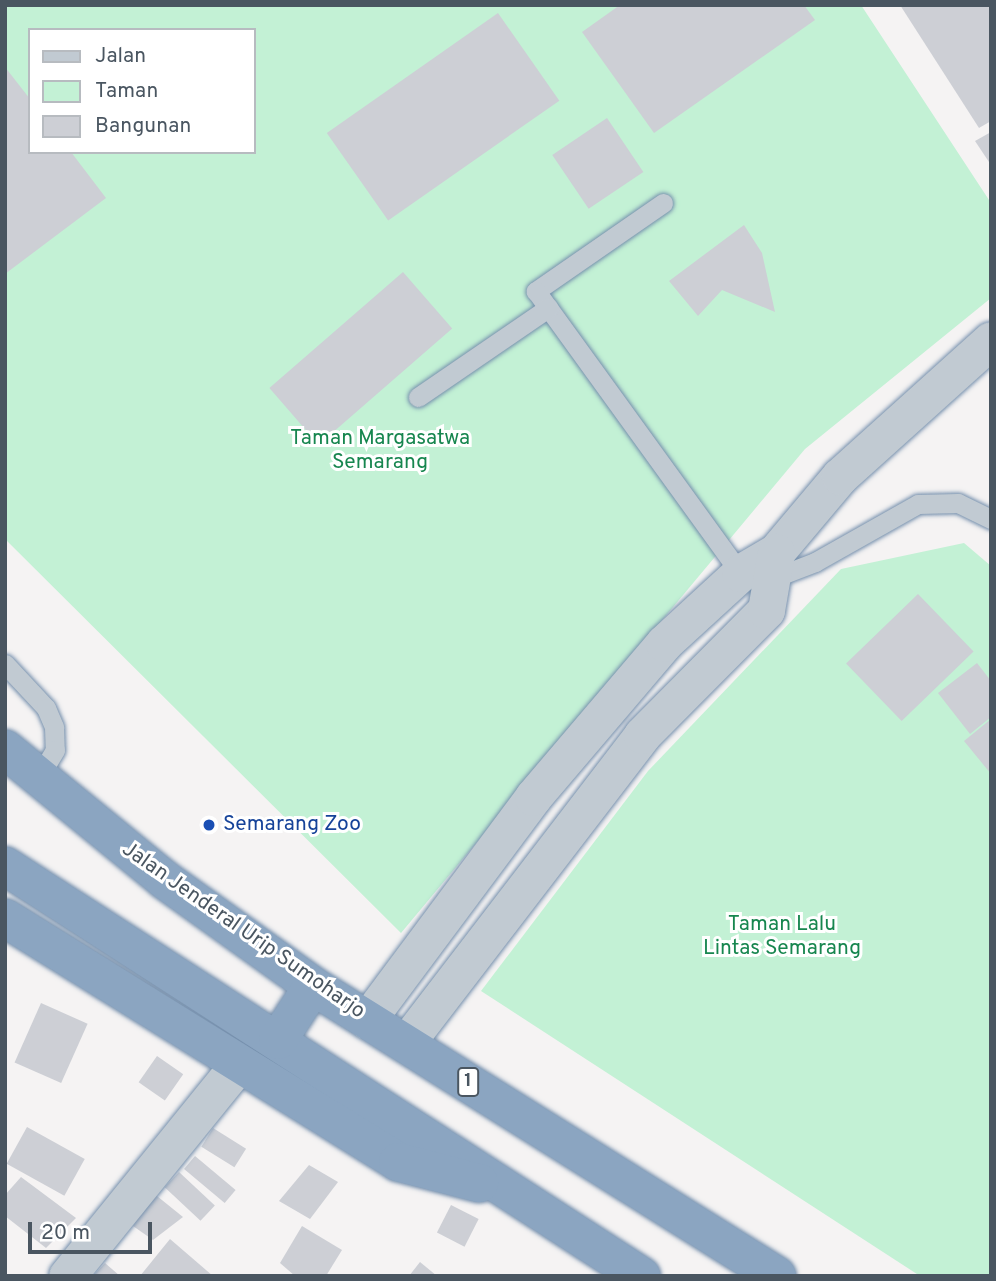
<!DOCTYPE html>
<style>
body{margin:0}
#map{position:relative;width:996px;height:1281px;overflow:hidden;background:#f5f3f3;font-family:Overpass,sans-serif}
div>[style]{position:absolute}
.green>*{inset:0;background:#c3f1d5}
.building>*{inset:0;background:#cdcfd5;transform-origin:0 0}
.roads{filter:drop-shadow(0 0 2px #7690ad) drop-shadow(0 0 2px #7690ad)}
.lane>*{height:19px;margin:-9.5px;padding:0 9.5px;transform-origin:9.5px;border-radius:9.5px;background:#c1cad2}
.street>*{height:37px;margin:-18.5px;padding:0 18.5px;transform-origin:18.5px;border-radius:18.5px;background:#c1cad2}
.highway>*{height:38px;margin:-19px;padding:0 19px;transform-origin:19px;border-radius:19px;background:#8ba5c1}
.dots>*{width:19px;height:19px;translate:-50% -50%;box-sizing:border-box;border:4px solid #fff;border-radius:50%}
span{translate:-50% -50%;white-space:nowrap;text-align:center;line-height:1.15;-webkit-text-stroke:6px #fff;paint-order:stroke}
.shield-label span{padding:2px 5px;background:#fff;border:2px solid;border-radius:5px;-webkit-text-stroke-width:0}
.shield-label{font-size:19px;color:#4a5661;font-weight:700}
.park-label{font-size:21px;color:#17864f}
.transit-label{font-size:21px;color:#164399}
.left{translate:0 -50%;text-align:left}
.street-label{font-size:21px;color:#4a5661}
.frame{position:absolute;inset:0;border:7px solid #4a5661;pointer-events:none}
.legend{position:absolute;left:28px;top:28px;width:228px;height:126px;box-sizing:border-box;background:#fff;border:2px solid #b7bbc0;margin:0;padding:9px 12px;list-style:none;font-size:21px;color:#4a5661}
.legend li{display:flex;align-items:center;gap:14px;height:35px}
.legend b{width:35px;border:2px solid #b7bbc0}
.scale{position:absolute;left:28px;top:1222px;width:124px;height:32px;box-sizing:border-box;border:4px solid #4a5661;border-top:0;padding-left:9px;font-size:21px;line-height:24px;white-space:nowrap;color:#4a5661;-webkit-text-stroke:5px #fff;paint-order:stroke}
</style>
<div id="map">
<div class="green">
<i style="clip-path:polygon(evenodd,5px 5px,861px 5px,991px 203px,991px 298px,805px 449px,401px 933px,5px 539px,5px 5px,30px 30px,254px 30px,254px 152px,30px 152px,30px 30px)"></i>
<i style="clip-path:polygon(964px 543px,991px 566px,991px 1276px,920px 1276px,481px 991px,648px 771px,841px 569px)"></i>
</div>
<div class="building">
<i style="clip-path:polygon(620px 5px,804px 5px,815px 20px,654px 133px,582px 32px)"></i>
<i style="clip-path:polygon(900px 5px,991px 5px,991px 121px,979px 128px)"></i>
<i style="left:498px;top:13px;width:107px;height:209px;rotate:55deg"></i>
<i style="clip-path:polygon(5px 67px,30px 99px,30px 152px,71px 152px,106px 198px,5px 274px)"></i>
<i style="left:607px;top:118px;width:65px;height:66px;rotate:56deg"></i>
<i style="clip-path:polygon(991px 132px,991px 165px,975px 141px)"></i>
<i style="clip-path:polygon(744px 225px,762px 253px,775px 312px,722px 290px,698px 316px,669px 281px)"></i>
<i style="left:403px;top:272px;width:75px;height:177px;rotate:49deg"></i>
<i style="left:918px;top:594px;width:80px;height:100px;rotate:46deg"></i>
<i style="clip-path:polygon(977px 663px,991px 681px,991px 717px,970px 734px,938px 693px)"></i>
<i style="clip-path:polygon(991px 719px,991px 774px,964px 741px)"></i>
<i style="left:41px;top:1003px;width:51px;height:65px;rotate:24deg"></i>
<i style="left:157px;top:1056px;width:32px;height:32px;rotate:35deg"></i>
<i style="left:27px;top:1127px;width:66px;height:42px;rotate:29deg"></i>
<i style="left:213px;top:1128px;width:39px;height:22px;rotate:32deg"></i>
<i style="left:195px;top:1156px;width:53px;height:17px;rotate:40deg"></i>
<i style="clip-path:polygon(309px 1165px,338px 1182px,310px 1219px,279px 1201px)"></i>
<i style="left:179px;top:1172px;width:49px;height:21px;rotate:43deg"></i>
<i style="clip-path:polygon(21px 1177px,76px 1218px,46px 1248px,5px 1216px,5px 1195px)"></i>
<i style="clip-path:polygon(152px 1192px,183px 1217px,153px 1240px,133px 1226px)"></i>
<i style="left:451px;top:1205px;width:31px;height:31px;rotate:27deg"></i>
<i style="clip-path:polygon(302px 1226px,342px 1250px,326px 1276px,295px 1276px,280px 1263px)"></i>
<i style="clip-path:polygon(170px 1239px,213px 1276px,140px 1276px)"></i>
<i style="clip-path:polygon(420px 1262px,437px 1276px,409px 1276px)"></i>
<i style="clip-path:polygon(105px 1263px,120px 1276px,93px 1276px)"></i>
</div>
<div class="roads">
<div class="lane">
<i style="left:663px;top:203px;width:155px;rotate:145.3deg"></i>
<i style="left:536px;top:291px;width:348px;rotate:54.1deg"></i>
<i style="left:418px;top:397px;width:158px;rotate:-34.4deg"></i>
<i style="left:771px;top:579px;width:47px;rotate:-21.1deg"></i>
<i style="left:815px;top:562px;width:118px;rotate:-29.4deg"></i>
<i style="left:918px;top:504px;width:40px;rotate:-1.4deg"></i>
<i style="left:958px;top:503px;width:37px;rotate:26deg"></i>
<i style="left:5px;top:664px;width:60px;rotate:47deg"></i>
<i style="left:46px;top:708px;width:21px;rotate:67deg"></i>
<i style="left:54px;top:727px;width:23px;rotate:88deg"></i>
<i style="left:55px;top:750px;width:31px;rotate:121deg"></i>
</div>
<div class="street">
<i style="left:367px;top:1020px;width:278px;rotate:-53.3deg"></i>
<i style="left:533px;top:797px;width:202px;rotate:-49.6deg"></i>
<i style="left:664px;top:643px;width:103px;rotate:-42.6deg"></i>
<i style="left:740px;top:573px;width:42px;rotate:-30.3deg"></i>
<i style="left:776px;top:552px;width:99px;rotate:-49.9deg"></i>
<i style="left:840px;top:476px;width:203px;rotate:-42deg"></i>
<i style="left:406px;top:1043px;width:388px;rotate:-52.5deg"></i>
<i style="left:642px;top:735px;width:176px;rotate:-45.2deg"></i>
<i style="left:766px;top:610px;width:59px;rotate:-80.2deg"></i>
<i style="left:67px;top:1276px;width:269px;rotate:-51deg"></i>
</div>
<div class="highway">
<i style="left:5px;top:749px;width:207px;rotate:39.3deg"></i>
<i style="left:165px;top:880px;width:182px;rotate:35.6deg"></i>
<i style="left:313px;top:986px;width:547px;rotate:32.01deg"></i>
<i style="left:5px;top:866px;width:757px;rotate:32.81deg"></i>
<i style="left:5px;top:918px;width:463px;rotate:31.8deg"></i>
<i style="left:398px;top:1162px;width:84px;rotate:14.5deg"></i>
<i style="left:278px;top:1040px;width:64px;rotate:-57.1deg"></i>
</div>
</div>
<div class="dots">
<i style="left:209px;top:825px;background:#1a4fb4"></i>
</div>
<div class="shield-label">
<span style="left:468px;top:1082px">1</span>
</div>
<div class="park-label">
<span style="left:380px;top:451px">Taman Margasatwa<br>Semarang</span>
<span style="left:782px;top:937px">Taman Lalu<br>Lintas Semarang</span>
</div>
<div class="transit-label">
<span class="left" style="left:223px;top:825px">Semarang Zoo</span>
</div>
<div class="street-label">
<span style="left:243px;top:931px;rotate:35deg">Jalan Jenderal Urip Sumoharjo</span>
</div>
<div class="frame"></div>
<ul class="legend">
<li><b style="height:9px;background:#c1cad2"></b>Jalan</li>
<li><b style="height:19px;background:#c3f1d5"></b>Taman</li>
<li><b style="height:19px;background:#cdcfd5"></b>Bangunan</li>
</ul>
<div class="scale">20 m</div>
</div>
